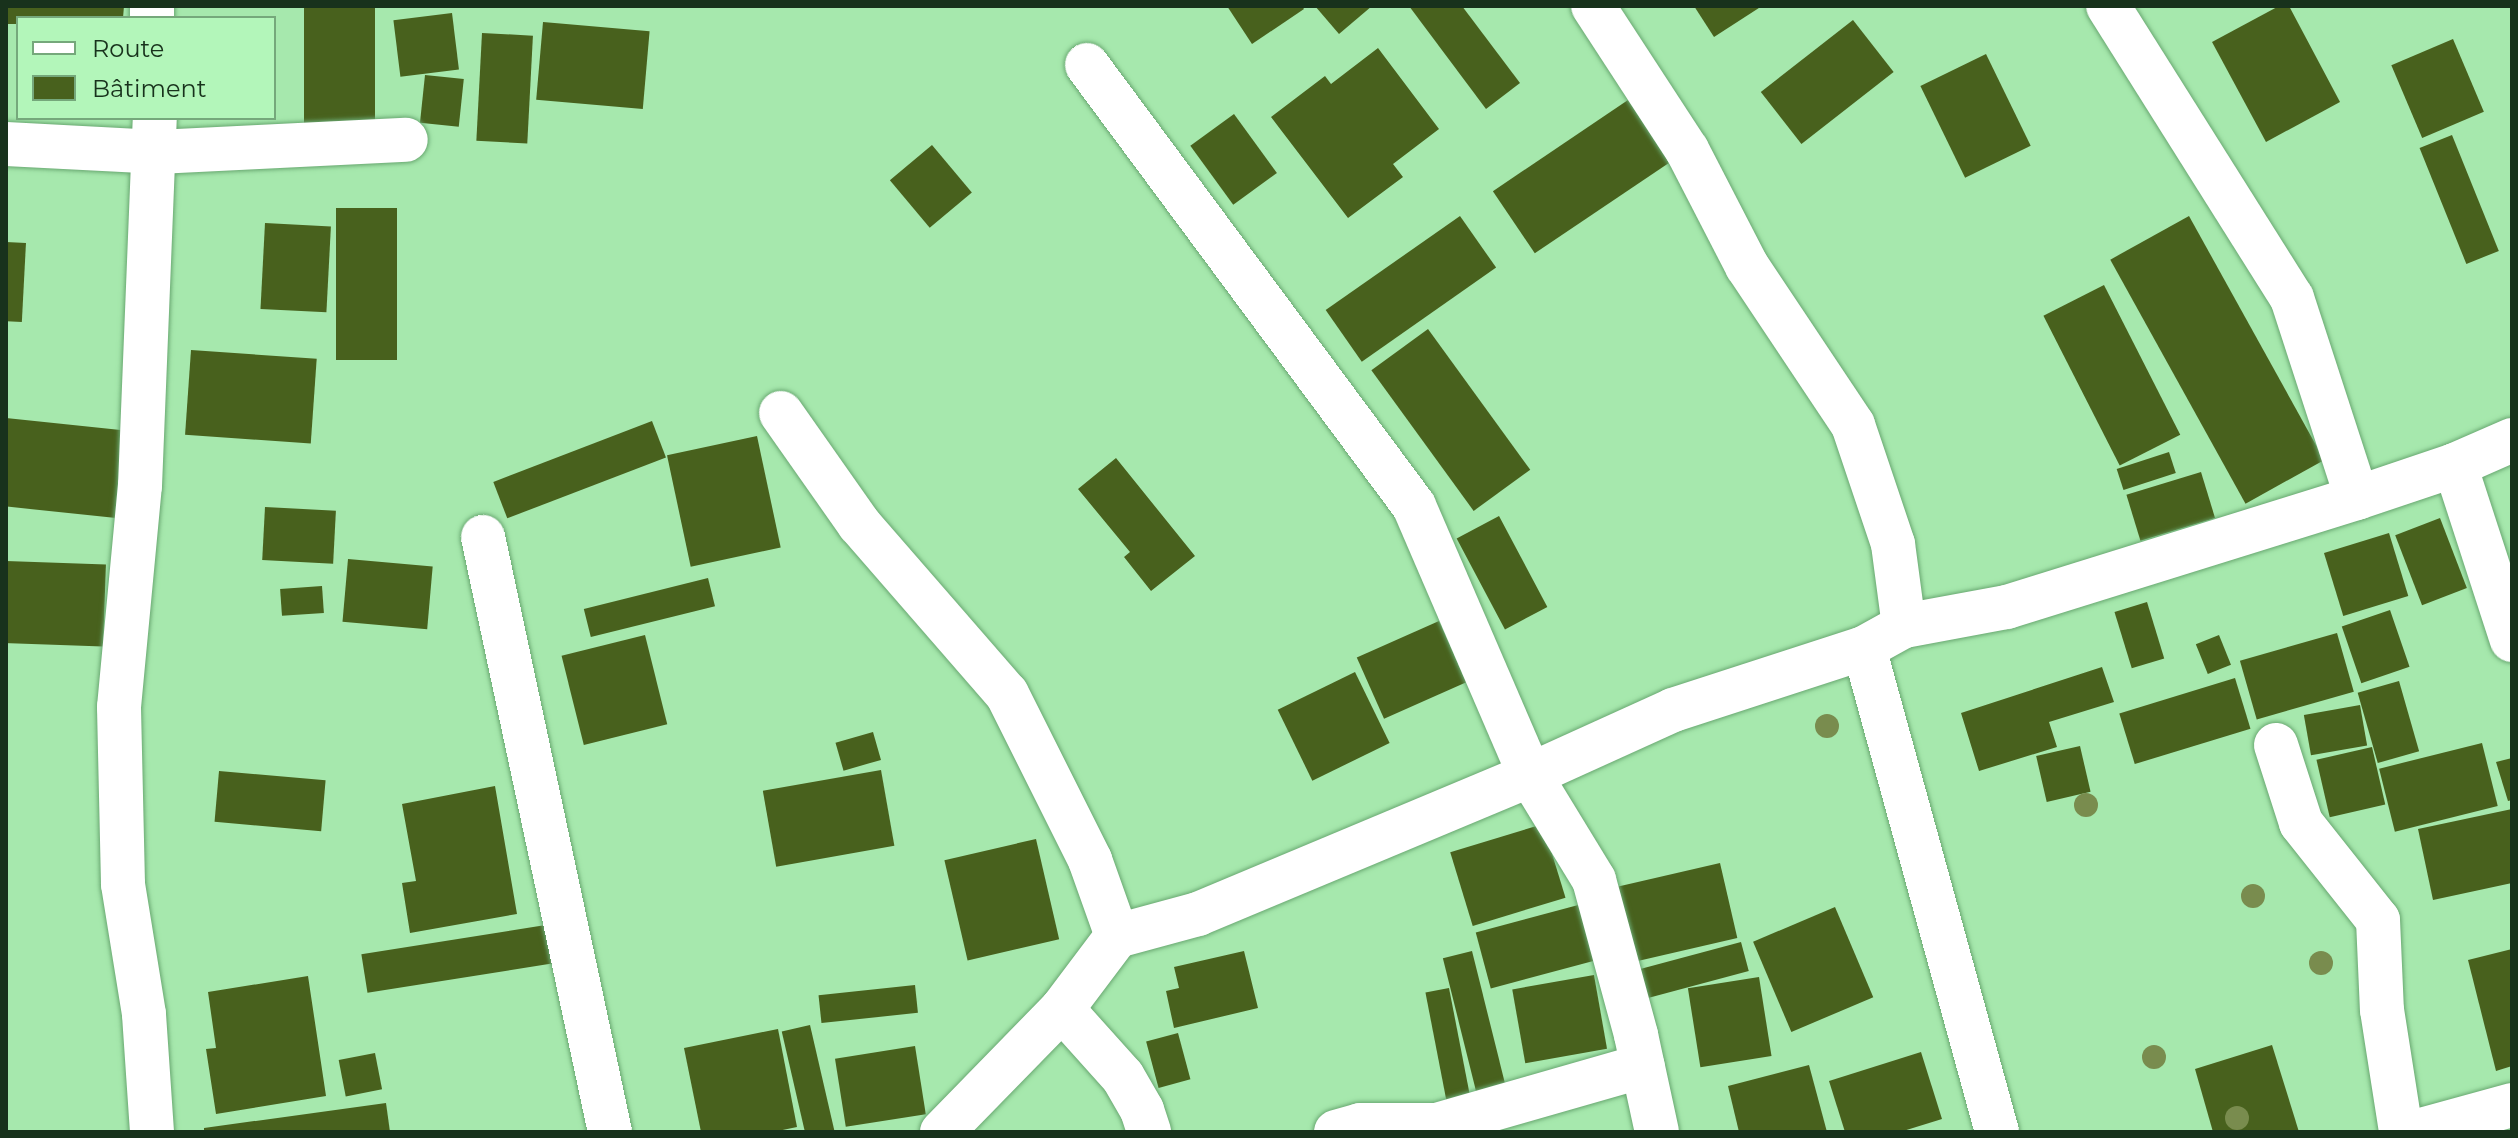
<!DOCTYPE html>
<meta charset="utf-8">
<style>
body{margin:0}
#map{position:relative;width:2518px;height:1138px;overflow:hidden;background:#a6e8ad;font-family:Montserrat,sans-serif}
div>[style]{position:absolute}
.building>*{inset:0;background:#48611d;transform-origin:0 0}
.roads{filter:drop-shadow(0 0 2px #69a871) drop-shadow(0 0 2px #69a871)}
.minor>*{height:44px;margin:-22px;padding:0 22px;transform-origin:22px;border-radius:22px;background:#fff}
.trees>*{width:24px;height:24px;margin:-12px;border-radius:50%;background:#798c4e}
span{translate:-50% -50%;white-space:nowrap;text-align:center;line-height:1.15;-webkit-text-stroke:8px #b3f6ba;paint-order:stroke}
.frame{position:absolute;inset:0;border:8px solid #18321c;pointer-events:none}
.legend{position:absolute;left:16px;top:16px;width:260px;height:104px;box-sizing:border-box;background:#b3f6ba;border:2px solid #75a87b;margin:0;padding:10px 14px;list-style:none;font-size:24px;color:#18321c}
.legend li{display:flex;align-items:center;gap:16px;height:40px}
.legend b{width:40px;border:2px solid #75a87b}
</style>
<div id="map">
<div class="building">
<i style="clip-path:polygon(6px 6px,124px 6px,123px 18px,18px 18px,18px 24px,6px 24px)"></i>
<i style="left:304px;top:6px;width:71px;height:126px"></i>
<i style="clip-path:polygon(1227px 6px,1302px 6px,1304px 9px,1252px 44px)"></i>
<i style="clip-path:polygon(1315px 6px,1372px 6px,1339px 34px)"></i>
<i style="clip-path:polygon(1409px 6px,1462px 6px,1520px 83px,1486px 109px)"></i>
<i style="clip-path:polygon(1694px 6px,1762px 6px,1714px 37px)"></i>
<i style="clip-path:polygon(2279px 6px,2289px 6px,2340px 102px,2266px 142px,2212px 42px)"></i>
<i style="left:452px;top:13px;width:57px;height:59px;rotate:83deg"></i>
<i style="left:1853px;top:20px;width:66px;height:117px;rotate:52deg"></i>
<i style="left:543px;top:22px;width:107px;height:78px;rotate:5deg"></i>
<i style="left:482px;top:33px;width:51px;height:108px;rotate:3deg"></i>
<i style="left:2453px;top:39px;width:79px;height:67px;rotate:67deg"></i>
<i style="clip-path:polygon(1378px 48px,1439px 129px,1393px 164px,1403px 177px,1348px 218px,1271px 117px,1325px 76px,1331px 84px)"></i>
<i style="left:1986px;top:54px;width:102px;height:73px;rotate:64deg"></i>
<i style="left:425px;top:75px;width:39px;height:48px;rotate:6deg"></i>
<i style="left:1628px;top:100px;width:75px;height:163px;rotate:56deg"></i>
<i style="left:1234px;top:114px;width:73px;height:54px;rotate:54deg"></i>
<i style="left:2452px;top:135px;width:125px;height:35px;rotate:68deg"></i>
<i style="left:932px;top:145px;width:62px;height:55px;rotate:50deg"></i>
<i style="left:336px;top:208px;width:61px;height:152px"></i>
<i style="left:1460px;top:216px;width:63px;height:164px;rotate:55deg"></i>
<i style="left:2189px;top:216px;width:279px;height:90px;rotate:61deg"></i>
<i style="left:265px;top:223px;width:66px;height:86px;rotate:3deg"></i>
<i style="left:6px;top:242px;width:20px;height:79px;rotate:3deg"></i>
<i style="left:2104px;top:285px;width:168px;height:68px;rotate:63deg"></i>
<i style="left:1428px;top:329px;width:174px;height:70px;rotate:54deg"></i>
<i style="left:191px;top:350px;width:126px;height:85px;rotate:4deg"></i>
<i style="left:6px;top:418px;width:120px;height:88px;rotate:6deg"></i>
<i style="left:652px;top:421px;width:39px;height:170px;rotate:69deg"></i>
<i style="left:757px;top:436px;width:114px;height:92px;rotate:78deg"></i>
<i style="left:2169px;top:452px;width:22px;height:55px;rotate:72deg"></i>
<i style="clip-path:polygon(1116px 458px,1195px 556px,1151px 591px,1124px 557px,1130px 552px,1078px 489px)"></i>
<i style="left:2201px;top:472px;width:48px;height:78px;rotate:73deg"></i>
<i style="left:265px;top:507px;width:71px;height:53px;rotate:3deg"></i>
<i style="left:1499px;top:516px;width:103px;height:48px;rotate:62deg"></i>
<i style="left:2440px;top:518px;width:75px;height:48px;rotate:69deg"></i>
<i style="left:2389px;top:533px;width:66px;height:68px;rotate:73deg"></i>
<i style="left:348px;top:559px;width:85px;height:63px;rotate:5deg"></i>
<i style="left:6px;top:561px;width:100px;height:82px;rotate:2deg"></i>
<i style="left:708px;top:578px;width:29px;height:128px;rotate:76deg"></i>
<i style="left:322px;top:586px;width:27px;height:42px;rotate:86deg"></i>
<i style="left:2147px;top:602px;width:59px;height:34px;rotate:73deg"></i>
<i style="left:2390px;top:610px;width:60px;height:51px;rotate:71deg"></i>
<i style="left:1439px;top:621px;width:67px;height:90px;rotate:66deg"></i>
<i style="left:2337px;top:633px;width:61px;height:101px;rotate:74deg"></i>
<i style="left:645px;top:635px;width:92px;height:86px;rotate:76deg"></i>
<i style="left:2219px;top:635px;width:32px;height:25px;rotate:68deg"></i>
<i style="clip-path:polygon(2102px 667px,2114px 702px,2049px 722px,2057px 747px,1979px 771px,1961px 713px)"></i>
<i style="left:1355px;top:672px;width:79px;height:86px;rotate:64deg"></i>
<i style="left:2235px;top:678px;width:53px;height:121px;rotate:73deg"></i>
<i style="left:2399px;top:681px;width:73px;height:43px;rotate:74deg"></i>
<i style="left:2360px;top:705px;width:41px;height:57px;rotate:80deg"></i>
<i style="left:873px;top:732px;width:29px;height:39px;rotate:74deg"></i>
<i style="left:2482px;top:743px;width:65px;height:106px;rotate:76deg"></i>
<i style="left:2080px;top:746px;width:47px;height:45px;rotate:77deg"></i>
<i style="left:2372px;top:747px;width:59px;height:57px;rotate:77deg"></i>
<i style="clip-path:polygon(2512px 758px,2512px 800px,2508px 801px,2496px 762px)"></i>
<i style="left:881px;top:770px;width:77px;height:120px;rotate:80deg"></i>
<i style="left:219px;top:771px;width:107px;height:51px;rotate:5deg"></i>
<i style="clip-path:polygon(495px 786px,517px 914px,410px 933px,402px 883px,416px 881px,402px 804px)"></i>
<i style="clip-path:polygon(2512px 809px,2512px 883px,2433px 900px,2418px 829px)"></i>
<i style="left:1543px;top:824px;width:77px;height:97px;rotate:73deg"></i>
<i style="left:1036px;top:839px;width:103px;height:94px;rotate:77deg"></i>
<i style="left:1720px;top:863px;width:77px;height:111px;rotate:77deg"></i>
<i style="left:1582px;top:904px;width:58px;height:110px;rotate:75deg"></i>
<i style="left:1835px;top:907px;width:98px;height:89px;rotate:67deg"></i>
<i style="left:552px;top:924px;width:39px;height:193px;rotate:81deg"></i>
<i style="left:1741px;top:942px;width:30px;height:111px;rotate:75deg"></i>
<i style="clip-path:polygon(2512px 949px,2512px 1066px,2496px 1071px,2468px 960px)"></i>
<i style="clip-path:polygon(1244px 951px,1258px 1008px,1174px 1028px,1166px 991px,1179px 988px,1174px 967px)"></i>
<i style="left:1472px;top:951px;width:146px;height:30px;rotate:76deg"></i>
<i style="left:1594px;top:975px;width:75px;height:83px;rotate:80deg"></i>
<i style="clip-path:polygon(308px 976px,326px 1096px,216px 1114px,206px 1049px,216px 1048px,208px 992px)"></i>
<i style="left:1759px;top:977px;width:80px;height:72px;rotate:81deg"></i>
<i style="left:915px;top:985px;width:28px;height:97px;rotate:84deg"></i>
<i style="left:1449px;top:988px;width:118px;height:24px;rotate:79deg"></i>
<i style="left:810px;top:1025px;width:110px;height:29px;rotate:77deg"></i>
<i style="clip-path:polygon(778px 1029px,797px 1127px,773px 1132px,701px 1132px,684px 1048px)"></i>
<i style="left:1178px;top:1033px;width:48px;height:33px;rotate:75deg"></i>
<i style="clip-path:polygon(2272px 1045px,2299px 1132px,2213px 1132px,2195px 1069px)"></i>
<i style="left:915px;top:1046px;width:69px;height:81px;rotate:81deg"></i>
<i style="clip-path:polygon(1921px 1052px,1942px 1119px,1900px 1132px,1845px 1132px,1829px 1081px)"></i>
<i style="left:375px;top:1053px;width:37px;height:37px;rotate:79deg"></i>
<i style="clip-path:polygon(1809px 1065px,1827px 1132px,1739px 1132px,1728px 1086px)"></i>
<i style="clip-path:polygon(386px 1103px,390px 1132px,204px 1132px,204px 1128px)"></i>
</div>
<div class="roads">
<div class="minor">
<i style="left:152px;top:6px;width:12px;rotate:90deg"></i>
<i style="left:1593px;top:6px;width:172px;rotate:56.9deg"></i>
<i style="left:1687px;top:150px;width:131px;rotate:62.7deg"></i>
<i style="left:1747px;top:266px;width:191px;rotate:56.3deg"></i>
<i style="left:1853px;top:425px;width:126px;rotate:71.4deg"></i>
<i style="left:1893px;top:544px;width:83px;rotate:82.4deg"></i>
<i style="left:2108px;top:6px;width:345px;rotate:57.8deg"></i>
<i style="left:2292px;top:298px;width:210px;rotate:72deg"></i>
<i style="left:1087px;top:65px;width:549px;rotate:53.44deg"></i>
<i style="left:1414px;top:506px;width:293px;rotate:66.7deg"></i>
<i style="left:1530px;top:775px;width:123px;rotate:58.6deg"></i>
<i style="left:1594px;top:880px;width:161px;rotate:74.8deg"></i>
<i style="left:1636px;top:1035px;width:99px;rotate:77.8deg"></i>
<i style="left:6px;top:144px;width:151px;rotate:3deg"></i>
<i style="left:157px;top:152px;width:249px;rotate:-2.8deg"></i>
<i style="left:781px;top:413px;width:136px;rotate:54.9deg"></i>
<i style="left:859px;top:524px;width:225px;rotate:49deg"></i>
<i style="left:1007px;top:694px;width:186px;rotate:63.4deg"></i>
<i style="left:1090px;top:860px;width:81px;rotate:70.4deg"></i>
<i style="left:2455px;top:465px;width:184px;rotate:72deg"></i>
<i style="left:483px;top:537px;width:608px;rotate:77.95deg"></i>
<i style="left:1864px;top:648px;width:502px;rotate:74.63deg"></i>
<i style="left:2276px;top:745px;width:82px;rotate:72.2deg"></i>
<i style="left:2301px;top:823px;width:124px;rotate:51.6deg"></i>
<i style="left:2378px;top:920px;width:90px;rotate:87.5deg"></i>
<i style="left:2382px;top:1010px;width:123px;rotate:81.1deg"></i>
<i style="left:1062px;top:1009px;width:91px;rotate:48.1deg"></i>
<i style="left:1123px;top:1077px;width:38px;rotate:60deg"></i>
<i style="left:1142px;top:1110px;width:23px;rotate:72deg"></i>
<i style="left:152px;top:1132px;width:118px;rotate:-93.9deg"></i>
<i style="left:144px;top:1014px;width:132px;rotate:-99.2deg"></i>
<i style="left:123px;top:884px;width:177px;rotate:-91.3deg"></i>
<i style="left:119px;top:707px;width:222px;rotate:-84.6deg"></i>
<i style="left:140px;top:486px;width:368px;rotate:-87.7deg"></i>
<i style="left:942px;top:1132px;width:172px;rotate:-45.7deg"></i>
<i style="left:1062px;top:1009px;width:91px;rotate:-53deg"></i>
<i style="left:1117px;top:936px;width:84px;rotate:-15.2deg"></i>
<i style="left:1198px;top:914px;width:360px;rotate:-22.7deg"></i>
<i style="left:1530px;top:775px;width:157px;rotate:-24.4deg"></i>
<i style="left:1673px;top:710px;width:201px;rotate:-18deg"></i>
<i style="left:1864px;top:648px;width:46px;rotate:-28.8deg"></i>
<i style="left:1904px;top:626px;width:105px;rotate:-10.5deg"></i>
<i style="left:2007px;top:607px;width:367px;rotate:-17.3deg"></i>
<i style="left:2357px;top:498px;width:103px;rotate:-18.6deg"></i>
<i style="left:2455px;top:465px;width:62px;rotate:-23.7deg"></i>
<i style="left:1336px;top:1132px;width:25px;rotate:-16deg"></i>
<i style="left:1360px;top:1125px;width:77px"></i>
<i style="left:1437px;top:1125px;width:214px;rotate:-16deg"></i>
<i style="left:2414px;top:1132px;width:102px;rotate:-15.4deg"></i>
</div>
</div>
<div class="trees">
<i style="left:1827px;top:726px"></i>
<i style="left:2086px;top:805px"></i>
<i style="left:2253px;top:896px"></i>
<i style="left:2321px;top:963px"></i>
<i style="left:2154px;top:1057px"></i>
<i style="left:2237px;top:1118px"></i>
</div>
<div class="frame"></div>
<ul class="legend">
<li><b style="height:10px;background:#fff"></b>Route</li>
<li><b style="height:22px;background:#48611d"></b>Bâtiment</li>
</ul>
</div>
